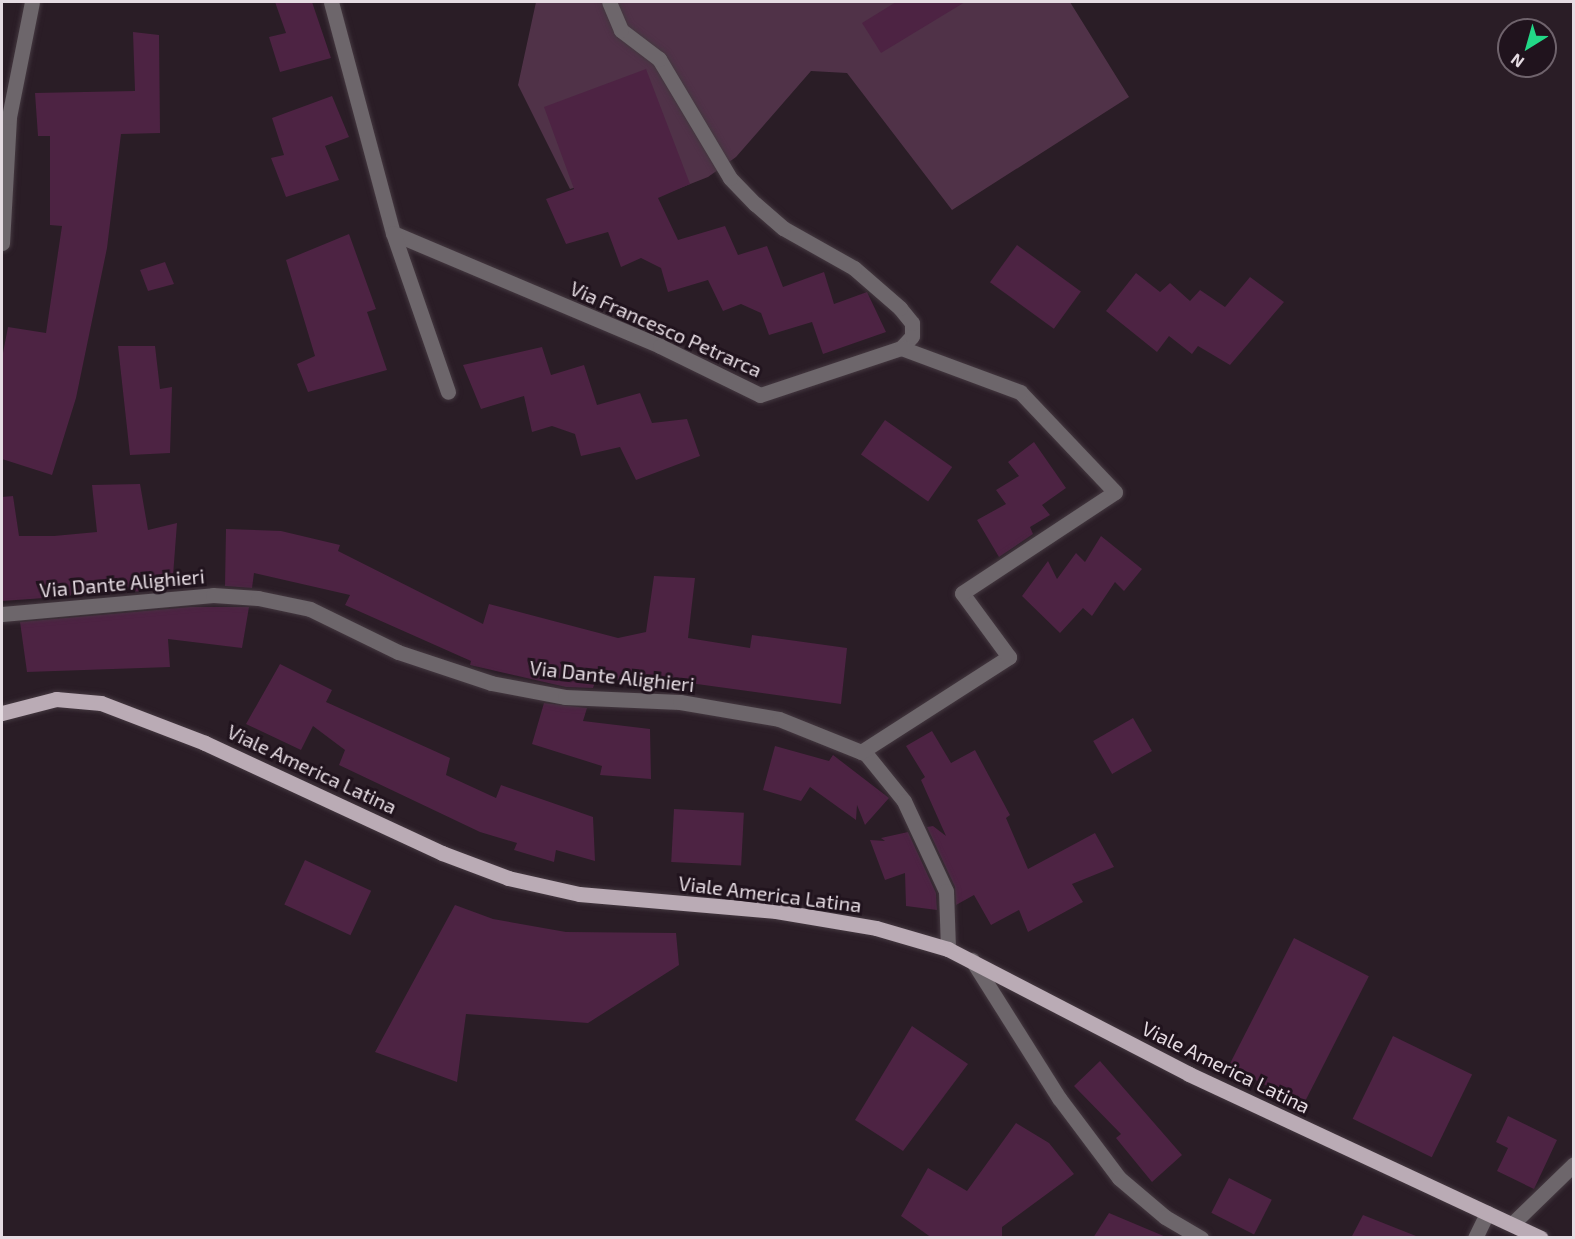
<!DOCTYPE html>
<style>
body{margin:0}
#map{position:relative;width:1575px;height:1239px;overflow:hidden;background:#2a1d26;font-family:"Exo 2",sans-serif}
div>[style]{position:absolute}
.green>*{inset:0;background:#503248}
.building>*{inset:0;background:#4d2343;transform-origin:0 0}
.roads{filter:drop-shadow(0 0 2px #443840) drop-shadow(0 0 2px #443840)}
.minor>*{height:15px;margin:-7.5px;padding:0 7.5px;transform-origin:7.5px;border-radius:7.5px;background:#6d666b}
.major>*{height:15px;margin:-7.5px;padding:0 7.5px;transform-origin:7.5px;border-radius:7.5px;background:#baabb5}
span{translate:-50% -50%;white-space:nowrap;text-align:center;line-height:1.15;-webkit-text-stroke:6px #20131d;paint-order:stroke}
.street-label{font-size:20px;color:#e5dbe2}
.frame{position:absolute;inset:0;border:3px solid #e5dbe2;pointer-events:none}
.north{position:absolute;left:1497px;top:18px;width:60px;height:60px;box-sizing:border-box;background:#20131d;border:2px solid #6f636c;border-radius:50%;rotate:217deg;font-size:16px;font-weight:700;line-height:24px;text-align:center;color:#e5dbe2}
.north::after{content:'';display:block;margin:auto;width:21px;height:27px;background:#22d887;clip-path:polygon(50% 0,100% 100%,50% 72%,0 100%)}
</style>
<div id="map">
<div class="green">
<i style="clip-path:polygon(536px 2px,1070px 2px,1129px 97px,952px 210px,847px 73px,811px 71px,736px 157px,708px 177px,632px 207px,618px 175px,570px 189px,518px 85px)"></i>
</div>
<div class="building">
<i style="clip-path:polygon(275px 2px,312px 2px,331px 58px,280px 72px,269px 37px,286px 33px)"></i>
<i style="clip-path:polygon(896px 2px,965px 2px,881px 53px,862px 23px)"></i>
<i style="clip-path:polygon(133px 32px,159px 35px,160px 133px,121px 134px,107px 248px,76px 398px,52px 475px,2px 459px,2px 358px,8px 327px,46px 333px,62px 226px,50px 225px,50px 136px,38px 136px,35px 93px,135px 91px)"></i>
<i style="clip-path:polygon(646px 69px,690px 184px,658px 198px,678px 240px,725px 226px,738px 255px,767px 246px,783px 287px,824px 272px,834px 304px,867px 292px,886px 332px,823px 354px,812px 322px,769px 335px,761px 313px,741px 304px,723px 311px,708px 280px,668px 292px,661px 268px,641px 258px,621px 267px,608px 232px,566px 244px,546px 199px,574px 189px,544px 107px)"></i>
<i style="clip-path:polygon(332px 96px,349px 137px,325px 146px,339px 180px,286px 197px,271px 158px,284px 155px,272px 118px)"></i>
<i style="clip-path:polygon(349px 234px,376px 309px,367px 312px,387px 370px,308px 392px,297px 364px,315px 356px,286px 260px)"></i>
<i style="left:1017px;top:245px;width:79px;height:46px;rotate:36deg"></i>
<i style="clip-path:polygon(165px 262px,174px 284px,148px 291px,140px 270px)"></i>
<i style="clip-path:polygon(1136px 273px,1160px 292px,1170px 283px,1190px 301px,1200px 290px,1225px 307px,1250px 277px,1284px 302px,1230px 365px,1198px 346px,1192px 354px,1169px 336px,1157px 352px,1106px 311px)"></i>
<i style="clip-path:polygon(118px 346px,155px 346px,160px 389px,172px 387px,170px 453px,130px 455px)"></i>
<i style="clip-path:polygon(542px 347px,551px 375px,584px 365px,597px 405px,640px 393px,652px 423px,687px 419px,700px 456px,636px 480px,620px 447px,581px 456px,575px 434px,552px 426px,532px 432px,524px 396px,481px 409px,463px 365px)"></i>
<i style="left:885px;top:420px;width:82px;height:42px;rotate:35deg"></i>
<i style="clip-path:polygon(1034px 442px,1066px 488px,1042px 505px,1050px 515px,1030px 527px,1033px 534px,999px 557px,977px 520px,1006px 504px,996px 490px,1019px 476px,1008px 462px)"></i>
<i style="clip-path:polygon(140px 484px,148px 530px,177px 523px,172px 589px,2px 601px,2px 497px,13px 496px,19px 536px,54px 536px,97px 532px,92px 485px)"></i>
<i style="clip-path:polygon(226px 529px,281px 531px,340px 545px,338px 551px,483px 624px,489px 604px,618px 638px,646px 632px,654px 576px,695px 578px,688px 638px,750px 648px,752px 635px,847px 648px,841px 704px,675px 681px,596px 679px,593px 688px,566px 687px,470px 665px,471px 661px,345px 605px,350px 595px,254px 573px,252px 588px,225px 586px)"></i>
<i style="clip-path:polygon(1101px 536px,1142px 569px,1124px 591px,1115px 582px,1092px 616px,1083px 608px,1060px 633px,1022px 596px,1048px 561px,1057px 579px,1076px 553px,1085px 562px)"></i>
<i style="clip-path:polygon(190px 607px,249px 607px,242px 648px,168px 639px,170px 667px,27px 672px,20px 622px)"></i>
<i style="clip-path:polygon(280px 664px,332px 690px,326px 702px,450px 758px,446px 775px,496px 798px,501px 785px,593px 817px,595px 861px,556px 850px,554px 862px,514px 850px,517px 843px,480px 832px,339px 765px,345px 750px,313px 726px,301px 750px,246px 724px)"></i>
<i style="clip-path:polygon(544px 703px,587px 708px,583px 721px,650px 729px,651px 779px,600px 775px,602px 766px,532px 744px)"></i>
<i style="left:1133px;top:718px;width:38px;height:46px;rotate:60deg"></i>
<i style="clip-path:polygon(932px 731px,951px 763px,975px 750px,1010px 815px,1006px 818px,1028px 869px,1095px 833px,1114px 867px,1072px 884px,1083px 902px,1028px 932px,1019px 910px,991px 925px,974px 895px,956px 905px,955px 887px,927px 827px,933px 826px,946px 836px,921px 780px,925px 777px,906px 746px)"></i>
<i style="clip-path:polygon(775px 746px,829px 761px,833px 755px,889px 798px,865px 825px,857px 805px,856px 820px,810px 787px,801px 801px,763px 790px)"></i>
<i style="left:674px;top:809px;width:70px;height:53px;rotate:3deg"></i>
<i style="clip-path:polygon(908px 832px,936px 893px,937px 910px,906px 906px,905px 873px,885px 880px,870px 840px,885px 841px,881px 838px)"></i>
<i style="left:305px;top:860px;width:73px;height:49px;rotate:25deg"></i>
<i style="clip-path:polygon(455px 905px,493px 919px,566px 932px,676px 933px,679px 965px,588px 1023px,466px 1014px,457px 1082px,375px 1052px)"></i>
<i style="left:1294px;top:938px;width:84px;height:144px;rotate:27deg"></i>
<i style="clip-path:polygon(912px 1026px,968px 1064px,903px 1151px,855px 1120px)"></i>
<i style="left:1393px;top:1036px;width:88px;height:92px;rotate:26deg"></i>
<i style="clip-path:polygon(1100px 1061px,1182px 1155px,1152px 1182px,1116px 1138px,1121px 1134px,1074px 1086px)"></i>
<i style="clip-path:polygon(1508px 1116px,1557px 1140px,1534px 1189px,1497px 1171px,1508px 1148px,1496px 1142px)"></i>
<i style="clip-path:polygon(1016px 1123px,1049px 1143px,1074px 1174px,1002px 1227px,1002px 1238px,932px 1238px,901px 1216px,928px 1168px,967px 1191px)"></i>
<i style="left:1229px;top:1178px;width:48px;height:39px;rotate:27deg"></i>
<i style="clip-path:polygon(1109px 1213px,1166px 1237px,1166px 1238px,1093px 1238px)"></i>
<i style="clip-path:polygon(1363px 1215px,1416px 1236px,1415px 1238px,1351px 1238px)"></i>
</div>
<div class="roads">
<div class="minor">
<i style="left:331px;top:2px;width:239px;rotate:75deg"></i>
<i style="left:393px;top:233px;width:290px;rotate:22.9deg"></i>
<i style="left:660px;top:346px;width:111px;rotate:26.1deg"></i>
<i style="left:760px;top:395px;width:149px;rotate:-18.4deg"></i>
<i style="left:901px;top:348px;width:16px;rotate:-47deg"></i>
<i style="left:912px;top:336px;width:13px;rotate:-90deg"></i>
<i style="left:912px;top:323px;width:19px;rotate:-129deg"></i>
<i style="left:900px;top:308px;width:61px;rotate:-139deg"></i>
<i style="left:854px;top:268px;width:81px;rotate:-150.6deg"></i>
<i style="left:783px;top:228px;width:37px;rotate:-139deg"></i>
<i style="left:755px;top:204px;width:36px;rotate:-134deg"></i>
<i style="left:730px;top:178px;width:139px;rotate:-120.8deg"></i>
<i style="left:659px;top:59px;width:48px;rotate:-142.7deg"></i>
<i style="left:621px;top:30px;width:30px;rotate:-113deg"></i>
<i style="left:393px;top:233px;width:168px;rotate:70.9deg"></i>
<i style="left:2px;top:243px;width:126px;rotate:-86.8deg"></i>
<i style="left:9px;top:117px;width:117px;rotate:-78.7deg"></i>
<i style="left:2px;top:614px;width:212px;rotate:-5.1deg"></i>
<i style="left:213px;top:595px;width:45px;rotate:3.8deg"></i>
<i style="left:258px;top:598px;width:53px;rotate:11.9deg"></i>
<i style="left:310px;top:609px;width:98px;rotate:26deg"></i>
<i style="left:398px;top:652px;width:98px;rotate:18.4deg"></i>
<i style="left:491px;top:683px;width:75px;rotate:10.7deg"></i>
<i style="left:565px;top:697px;width:115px;rotate:2.5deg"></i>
<i style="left:680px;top:702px;width:100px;rotate:9.7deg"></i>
<i style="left:779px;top:719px;width:94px;rotate:21.9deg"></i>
<i style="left:866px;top:754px;width:60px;rotate:51deg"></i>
<i style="left:904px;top:801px;width:99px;rotate:65deg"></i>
<i style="left:946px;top:891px;width:58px;rotate:88deg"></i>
<i style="left:861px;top:752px;width:176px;rotate:-32.7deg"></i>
<i style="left:1009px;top:657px;width:79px;rotate:-126.3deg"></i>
<i style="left:962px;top:593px;width:183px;rotate:-33.4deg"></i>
<i style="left:1115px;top:492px;width:138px;rotate:-133.5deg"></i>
<i style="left:1020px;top:392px;width:127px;rotate:-159.7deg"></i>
<i style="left:972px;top:960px;width:163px;rotate:57.8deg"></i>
<i style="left:1059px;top:1098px;width:100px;rotate:53.1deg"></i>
<i style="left:1119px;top:1178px;width:60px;rotate:40.3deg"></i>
<i style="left:1165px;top:1217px;width:42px;rotate:30.3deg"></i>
<i style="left:1512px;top:1224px;width:86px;rotate:-44.1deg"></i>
<i style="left:1475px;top:1238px;width:28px;rotate:-64deg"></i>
</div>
<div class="major">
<i style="left:2px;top:713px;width:56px;rotate:-14.5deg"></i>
<i style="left:56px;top:699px;width:45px;rotate:5.1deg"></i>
<i style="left:101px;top:703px;width:111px;rotate:21deg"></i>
<i style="left:205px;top:743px;width:261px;rotate:24.9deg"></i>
<i style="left:442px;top:853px;width:71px;rotate:20.7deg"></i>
<i style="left:508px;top:878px;width:73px;rotate:12.7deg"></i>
<i style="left:579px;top:894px;width:198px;rotate:4.9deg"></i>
<i style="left:776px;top:911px;width:101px;rotate:9.6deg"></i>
<i style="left:876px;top:928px;width:75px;rotate:16.3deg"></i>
<i style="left:948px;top:949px;width:271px;rotate:27.4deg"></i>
<i style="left:1189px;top:1074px;width:388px;rotate:25deg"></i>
</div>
</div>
<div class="street-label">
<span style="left:666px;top:329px;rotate:24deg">Via Francesco Petrarca</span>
<span style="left:122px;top:583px;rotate:-5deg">Via Dante Alighieri</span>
<span style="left:612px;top:676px;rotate:6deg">Via Dante Alighieri</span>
<span style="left:312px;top:769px;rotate:25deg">Viale America Latina</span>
<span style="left:770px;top:894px;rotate:7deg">Viale America Latina</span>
<span style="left:1226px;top:1067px;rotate:26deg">Viale America Latina</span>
</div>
<div class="frame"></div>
<div class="north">N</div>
</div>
